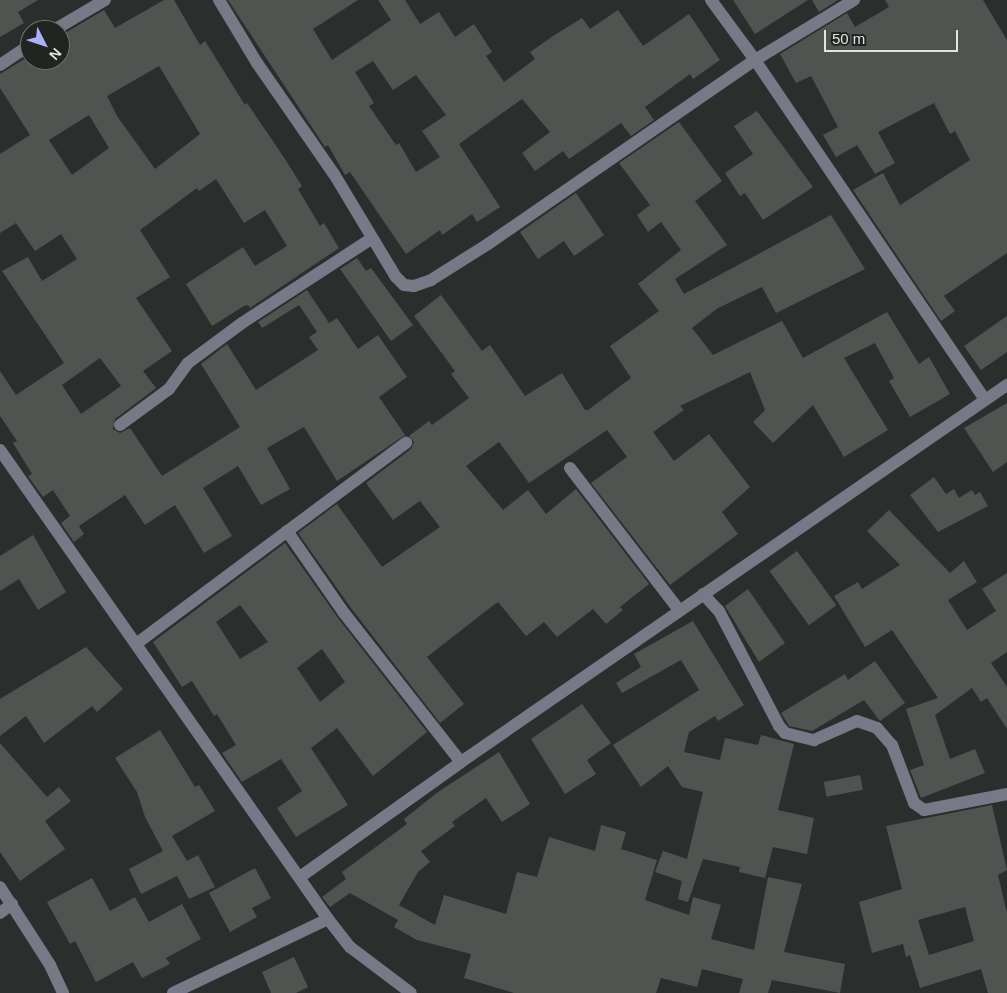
<!DOCTYPE html>
<style>
body{margin:0}
#map{position:relative;width:1007px;height:993px;overflow:hidden;background:#2b2e2c;font-family:Arial,sans-serif}
div>[style]{position:absolute}
.building>*{inset:0;background:#505451;transform-origin:0 0}
.minor>*{height:12px;margin:-6px;padding:0 6px;transform-origin:6px;border-radius:6px;background:#777987}
span{translate:-50% -50%;white-space:nowrap;text-align:center;line-height:1.15;-webkit-text-stroke:4.5px #212522;paint-order:stroke}
.north{position:absolute;left:20px;top:20px;width:50px;height:50px;box-sizing:border-box;background:#212522;border:1px solid #6e716f;border-radius:50%;rotate:131deg;font-size:14px;font-weight:700;line-height:20px;text-align:center;color:#e2e4e2}
.north::after{content:'';display:block;margin:auto;width:18px;height:22px;background:#a9b0fc;clip-path:polygon(50% 0,100% 100%,50% 72%,0 100%)}
.scale{position:absolute;left:824px;top:30px;width:134px;height:22px;box-sizing:border-box;border:2px solid #e2e4e2;border-top:0;padding-left:6px;font-size:15px;line-height:18px;white-space:nowrap;color:#e2e4e2;-webkit-text-stroke:4px #212522;paint-order:stroke}
</style>
<div id="map">
<div class="building">
<i style="clip-path:polygon(0 0,38px 0,18px 12px,24px 23px,0 37px)"></i>
<i style="clip-path:polygon(evenodd,164px 0,174px 0,200px 45px,205px 41px,245px 105px,247px 103px,283px 156px,302px 186px,298px 189px,320px 226px,324px 223px,339px 248px,250px 308px,248px 305px,244px 306px,212px 326px,186px 284px,243px 247px,255px 266px,287px 246px,265px 210px,244px 223px,216px 179px,199px 191px,197px 188px,140px 230px,170px 277px,136px 298px,172px 351px,143px 371px,156px 388px,115px 419px,113px 429px,120px 433px,130px 428px,162px 476px,240px 427px,201px 364px,227px 344px,256px 390px,318px 350px,309px 337px,317px 332px,299px 305px,262px 328px,258px 322px,307px 290px,329px 323px,337px 318px,358px 349px,378px 335px,407px 377px,379px 397px,405px 435px,337px 481px,304px 427px,267px 448px,290px 489px,261px 505px,238px 466px,203px 488px,232px 536px,204px 553px,175px 505px,145px 525px,125px 495px,79px 526px,84px 534px,74px 542px,61px 523px,70px 516px,53px 490px,43px 497px,28px 476px,32px 474px,13px 443px,17px 441px,0 416px,0 371px,16px 395px,64px 363px,2px 271px,28px 257px,42px 281px,77px 259px,61px 234px,35px 251px,16px 223px,0 233px,0 154px,30px 135px,0 88px,0 74px,23px 60px,60px 60px,60px 36px,104px 10px,115px 28px,164px 0,159px 66px,200px 134px,155px 169px,117px 116px,107px 96px,159px 66px,164px 0,89px 115px,109px 148px,72px 175px,49px 140px,89px 115px,164px 0,100px 358px,121px 386px,81px 414px,62px 385px,100px 358px)"></i>
<i style="clip-path:polygon(evenodd,228px 0,358px 0,313px 29px,332px 60px,391px 20px,378px 0,405px 0,420px 24px,439px 12px,455px 37px,474px 24px,492px 52px,486px 56px,504px 82px,535px 59px,530px 52px,553px 36px,582px 18px,590px 29px,618px 10px,643px 46px,689px 14px,720px 60px,693px 79px,690px 74px,645px 107px,654px 120px,631px 136px,621px 123px,569px 159px,563px 151px,535px 171px,522px 153px,550px 132px,522px 99px,459px 144px,500px 207px,477px 222px,472px 214px,442px 235px,440px 230px,406px 254px,350px 172px,345px 175px,328px 145px,325px 147px,228px 0,373px 61px,393px 90px,416px 75px,446px 115px,422px 131px,440px 157px,416px 172px,399px 143px,396px 145px,369px 106px,374px 103px,355px 72px,373px 61px)"></i>
<i style="clip-path:polygon(733px 0,808px 0,755px 34px)"></i>
<i style="clip-path:polygon(812px 0,838px 0,819px 12px)"></i>
<i style="clip-path:polygon(885px 0,983px 0,1007px 40px,1007px 253px,944px 296px,955px 311px,941px 321px,853px 190px,883px 173px,900px 205px,970px 160px,955px 131px,950px 134px,934px 103px,878px 132px,895px 163px,875px 174px,857px 145px,836px 157px,823px 135px,838px 127px,811px 76px,796px 83px,780px 54px,847px 13px,855px 27px,889px 7px)"></i>
<i style="clip-path:polygon(757px 111px,813px 187px,763px 220px,745px 193px,740px 196px,725px 173px,753px 154px,734px 126px)"></i>
<i style="clip-path:polygon(679px 122px,722px 181px,695px 201px,727px 245px,675px 279px,684px 294px,831px 215px,865px 269px,776px 313px,762px 287px,718px 308px,692px 328px,713px 355px,782px 321px,803px 358px,887px 312px,919px 364px,929px 357px,950px 394px,910px 417px,889px 381px,894px 378px,875px 343px,844px 358px,888px 430px,844px 457px,813px 405px,773px 443px,753px 422px,765px 410px,750px 372px,680px 406px,684px 410px,653px 432px,674px 461px,709px 434px,750px 487px,722px 512px,738px 534px,670px 585px,591px 483px,627px 457px,607px 430px,529px 483px,499px 442px,466px 466px,503px 510px,528px 490px,546px 514px,576px 489px,649px 584px,620px 607px,623px 610px,606px 624px,593px 609px,557px 637px,544px 622px,526px 636px,498px 602px,491px 607px,427px 657px,464px 704px,440px 723px,351px 608px,298px 533px,337px 504px,382px 567px,440px 527px,420px 501px,393px 520px,366px 483px,411px 449px,414px 442px,409px 436px,429px 421px,432px 425px,469px 398px,451px 374px,455px 371px,414px 316px,441px 295px,482px 351px,490px 345px,525px 396px,562px 373px,585px 410px,588px 410px,631px 378px,610px 346px,659px 311px,638px 284px,681px 250px,661px 222px,648px 232px,637px 215px,650px 205px,619px 163px)"></i>
<i style="clip-path:polygon(576px 193px,604px 235px,574px 256px,564px 241px,538px 259px,520px 232px)"></i>
<i style="clip-path:polygon(357px 258px,366px 271px,371px 268px,413px 325px,391px 341px,340px 269px)"></i>
<i style="clip-path:polygon(1007px 316px,1007px 352px,981px 370px,964px 346px)"></i>
<i style="clip-path:polygon(1007px 403px,1007px 462px,993px 472px,964px 428px)"></i>
<i style="clip-path:polygon(934px 477px,946px 494px,954px 489px,959px 498px,972px 490px,975px 495px,980px 492px,988px 506px,938px 532px,910px 495px)"></i>
<i style="clip-path:polygon(889px 510px,950px 573px,964px 561px,977px 582px,948px 600px,967px 630px,996px 611px,982px 589px,1007px 573px,1007px 652px,991px 663px,1007px 687px,1007px 729px,987px 698px,981px 702px,972px 688px,935px 715px,950px 759px,975px 749px,985px 773px,921px 798px,910px 770px,924px 765px,906px 709px,938px 698px,892px 630px,865px 647px,834px 596px,858px 582px,862px 589px,900px 565px,867px 531px)"></i>
<i style="clip-path:polygon(33px 535px,66px 592px,38px 610px,19px 579px,0 591px,0 556px)"></i>
<i style="clip-path:polygon(evenodd,285px 543px,338px 618px,427px 732px,373px 776px,337px 728px,311px 748px,348px 805px,296px 837px,277px 808px,302px 791px,281px 759px,242px 782px,222px 753px,236px 745px,217px 714px,214px 716px,192px 681px,182px 687px,153px 642px,285px 543px,240px 605px,268px 642px,240px 659px,216px 622px,240px 605px,285px 543px,322px 649px,345px 682px,320px 702px,297px 668px,322px 649px)"></i>
<i style="left:797px;top:551px;width:67px;height:34px;rotate:54deg"></i>
<i style="clip-path:polygon(748px 589px,785px 643px,759px 662px,725px 606px)"></i>
<i style="clip-path:polygon(693px 621px,744px 705px,718px 721px,715px 716px,689px 732px,684px 752px,720px 760px,725px 738px,758px 745px,761px 735px,794px 744px,778px 810px,814px 818px,807px 854px,773px 847px,765px 878px,739px 872px,740px 867px,703px 859px,688px 902px,678px 899px,682px 881px,655px 872px,663px 851px,687px 859px,703px 792px,682px 787px,668px 766px,641px 787px,613px 745px,699px 690px,681px 660px,622px 693px,616px 683px,641px 667px,634px 654px)"></i>
<i style="clip-path:polygon(86px 647px,123px 689px,97px 712px,92px 706px,44px 743px,26px 716px,0 736px,0 699px)"></i>
<i style="clip-path:polygon(875px 661px,905px 703px,880px 721px,864px 700px,812px 731px,789px 726px,786px 721px,781px 713px,845px 674px,848px 680px)"></i>
<i style="clip-path:polygon(582px 704px,611px 743px,587px 760px,596px 774px,565px 794px,531px 739px)"></i>
<i style="clip-path:polygon(160px 730px,195px 787px,199px 785px,215px 811px,172px 836px,187px 861px,198px 855px,215px 887px,189px 899px,177px 876px,141px 894px,129px 869px,163px 851px,145px 817px,137px 792px,115px 758px)"></i>
<i style="clip-path:polygon(0 743px,47px 797px,59px 787px,71px 801px,45px 821px,65px 849px,20px 881px,0 852px)"></i>
<i style="clip-path:polygon(499px 752px,530px 804px,502px 822px,486px 798px,452px 822px,455px 826px,421px 851px,430px 862px,418px 872px,399px 905px,435px 925px,444px 895px,506px 914px,517px 872px,537px 877px,549px 837px,595px 851px,601px 825px,626px 832px,621px 849px,657px 860px,645px 900px,689px 915px,693px 897px,721px 905px,711px 939px,754px 950px,768px 877px,802px 884px,784px 952px,845px 964px,840px 993px,772px 980px,768px 993px,739px 993px,743px 979px,702px 969px,697px 987px,661px 978px,656px 993px,514px 993px,464px 978px,471px 954px,417px 940px,394px 927px,398px 920px,350px 893px,330px 907px,322px 897px,346px 879px,342px 872px,407px 824px,404px 819px,438px 792px)"></i>
<i style="left:860px;top:775px;width:15px;height:37px;rotate:79deg"></i>
<i style="clip-path:polygon(evenodd,992px 805px,1007px 870px,998px 875px,1007px 913px,1007px 993px,988px 993px,981px 969px,920px 988px,910px 955px,906px 957px,903px 944px,872px 953px,859px 902px,902px 889px,886px 826px,992px 805px,965px 907px,974px 941px,929px 955px,918px 920px,965px 907px)"></i>
<i style="clip-path:polygon(255px 868px,271px 898px,252px 908px,257px 917px,230px 932px,209px 893px)"></i>
<i style="clip-path:polygon(92px 878px,110px 911px,135px 897px,149px 922px,182px 904px,201px 939px,166px 958px,170px 964px,142px 978px,133px 962px,96px 982px,75px 941px,70px 944px,47px 902px)"></i>
<i style="clip-path:polygon(294px 957px,308px 987px,296px 993px,271px 993px,262px 972px)"></i>
</div>
<div class="minor">
<i style="left:219px;top:0;width:74px;rotate:58.9deg"></i>
<i style="left:257px;top:63px;width:135px;rotate:55.3deg"></i>
<i style="left:334px;top:174px;width:120px;rotate:59deg"></i>
<i style="left:396px;top:277px;width:11px;rotate:45deg"></i>
<i style="left:404px;top:285px;width:10px;rotate:6deg"></i>
<i style="left:414px;top:286px;width:18px;rotate:-19deg"></i>
<i style="left:431px;top:280px;width:67px;rotate:-32.3deg"></i>
<i style="left:488px;top:244px;width:324px;rotate:-34.6deg"></i>
<i style="left:755px;top:60px;width:116px;rotate:-31.2deg"></i>
<i style="left:711px;top:0;width:74px;rotate:53.7deg"></i>
<i style="left:755px;top:60px;width:410px;rotate:55.9deg"></i>
<i style="left:54px;top:30px;width:59px;rotate:-30.5deg"></i>
<i style="left:0;top:65px;width:36px;rotate:-34deg"></i>
<i style="left:120px;top:425px;width:61px;rotate:-36.3deg"></i>
<i style="left:169px;top:389px;width:32px;rotate:-54deg"></i>
<i style="left:188px;top:363px;width:67px;rotate:-36.5deg"></i>
<i style="left:242px;top:323px;width:154px;rotate:-33.1deg"></i>
<i style="left:0;top:450px;width:572px;rotate:55.03deg"></i>
<i style="left:328px;top:919px;width:36px;rotate:52deg"></i>
<i style="left:350px;top:947px;width:76px;rotate:37deg"></i>
<i style="left:570px;top:468px;width:179px;rotate:52.5deg"></i>
<i style="left:287px;top:531px;width:100px;rotate:55.2deg"></i>
<i style="left:344px;top:613px;width:189px;rotate:51.9deg"></i>
<i style="left:703px;top:594px;width:23px;rotate:47deg"></i>
<i style="left:719px;top:611px;width:130px;rotate:62.4deg"></i>
<i style="left:779px;top:726px;width:9px;rotate:49deg"></i>
<i style="left:785px;top:733px;width:30px;rotate:14deg"></i>
<i style="left:814px;top:740px;width:47px;rotate:-23.8deg"></i>
<i style="left:857px;top:721px;width:21px;rotate:19deg"></i>
<i style="left:877px;top:728px;width:23px;rotate:49deg"></i>
<i style="left:892px;top:745px;width:62px;rotate:69.2deg"></i>
<i style="left:914px;top:803px;width:12px;rotate:35deg"></i>
<i style="left:924px;top:810px;width:85px;rotate:-10.9deg"></i>
<i style="left:136px;top:644px;width:337px;rotate:-36.7deg"></i>
<i style="left:300px;top:877px;width:198px;rotate:-35.5deg"></i>
<i style="left:461px;top:762px;width:664px;rotate:-34.62deg"></i>
<i style="left:0;top:887px;width:93px;rotate:57.3deg"></i>
<i style="left:50px;top:965px;width:31px;rotate:65deg"></i>
<i style="left:0;top:913px;width:15px;rotate:-37deg"></i>
<i style="left:173px;top:993px;width:172px;rotate:-25.5deg"></i>
</div>
<div class="north">N</div>
<div class="scale">50 m</div>
</div>
